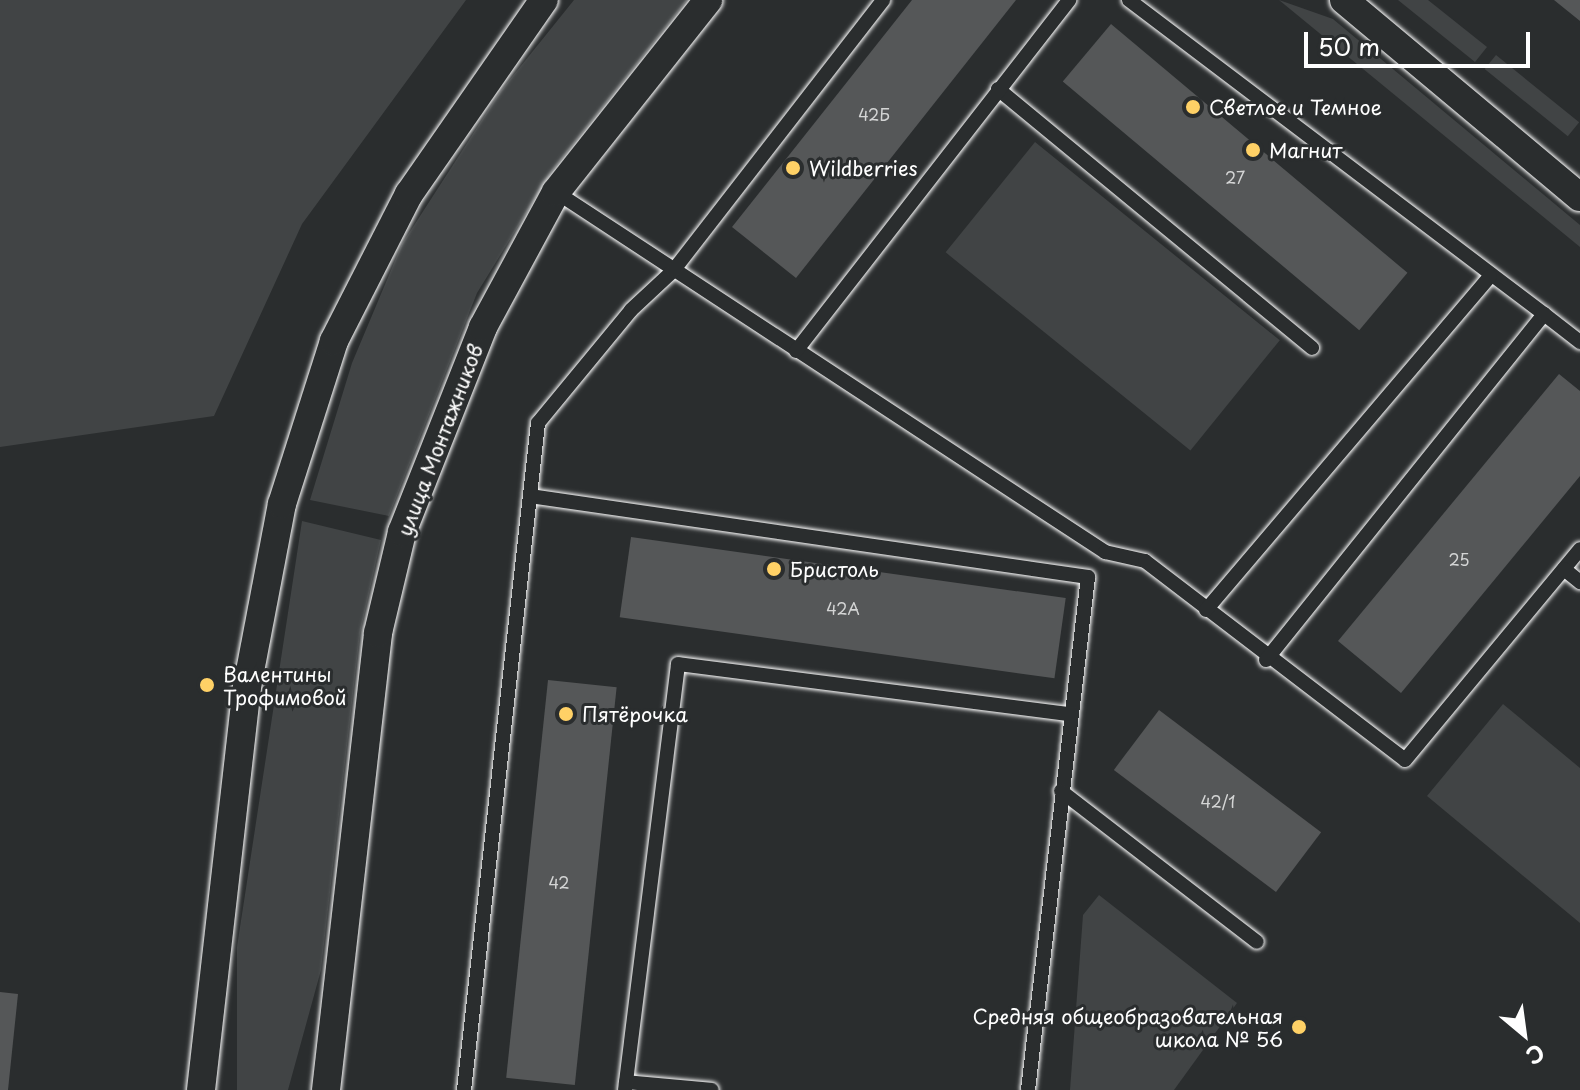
<!DOCTYPE html>
<meta charset="utf-8">
<style>
body{margin:0}
#map{position:relative;width:1580px;height:1090px;overflow:hidden;background:#2a2d2e;font-family:"Playpen Sans",sans-serif}
div>[style]{position:absolute}
.green>*{inset:0;background:#414445;transform-origin:0 0}
.building>*{inset:0;background:#555758;transform-origin:0 0}
.roads{filter:drop-shadow(0 0 2px #fff) drop-shadow(0 0 2px #fff)}
.service>*{height:14px;margin:-7px;padding:0 7px;transform-origin:7px;border-radius:7px;background:#2a2d2e}
.minor>*{height:28px;margin:-14px;padding:0 14px;transform-origin:14px;border-radius:14px;background:#2a2d2e}
.dots>*{width:22px;height:22px;translate:-50% -50%;box-sizing:border-box;border:4px solid #2a2d2e;border-radius:50%}
span{translate:-50% -50%;white-space:nowrap;text-align:center;line-height:1.15;-webkit-text-stroke:6px #2a2d2e;paint-order:stroke}
.number-label{font-size:16px;color:#d4d5d5}
.number-label span{-webkit-text-stroke-width:0}
.poi-label{font-size:20px;color:#fff}
.left{translate:0 -50%;text-align:left}
.right{translate:-100% -50%;text-align:right}
.street-label{font-size:20px;color:#fff}
.north{position:absolute;left:1484px;top:994px;width:80px;height:80px;-webkit-text-stroke:6px #2a2d2e;paint-order:stroke;rotate:151deg;font-size:22px;font-weight:700;line-height:32px;text-align:center;color:#fff}
.north::after{content:'';display:block;margin:auto;width:28px;height:36px;background:#fff;clip-path:polygon(50% 0,100% 100%,50% 72%,0 100%)}
.scale{position:absolute;left:1304px;top:32px;width:226px;height:36px;box-sizing:border-box;border:4px solid #fff;border-top:0;padding-left:10px;font-size:24px;line-height:28px;white-space:nowrap;color:#fff;-webkit-text-stroke:6px #2a2d2e;paint-order:stroke}
</style>
<div id="map">
<div class="green">
<i style="clip-path:polygon(0 0,466px 0,302px 224px,214px 416px,0 447px)"></i>
<i style="clip-path:polygon(574px 0,687px 0,552px 171px,477px 293px,389px 516px,310px 500px,352px 363px,402px 244px,500px 92px)"></i>
<i style="clip-path:polygon(1279px 0,1333px 19px,1580px 225px,1580px 247px)"></i>
<i style="clip-path:polygon(1398px 0,1428px 0,1487px 47px,1475px 62px)"></i>
<i style="left:1496px;top:55px;width:107px;height:18px;rotate:39deg"></i>
<i style="left:1035px;top:142px;width:315px;height:142px;rotate:39deg"></i>
<i style="clip-path:polygon(302px 521px,381px 540px,360px 633px,321px 970px,288px 1090px,237px 1090px,237px 947px)"></i>
<i style="clip-path:polygon(1503px 704px,1580px 768px,1580px 923px,1427px 796px)"></i>
<i style="clip-path:polygon(1099px 895px,1237px 1003px,1174px 1090px,1070px 1090px,1083px 915px)"></i>
</div>
<div class="building">
<i style="clip-path:polygon(912px 0,1016px 0,796px 278px,732px 227px)"></i>
<i style="clip-path:polygon(1554px 0,1580px 0,1580px 21px)"></i>
<i style="left:1111px;top:24px;width:387px;height:75px;rotate:40deg"></i>
<i style="clip-path:polygon(1559px 374px,1580px 391px,1580px 476px,1401px 693px,1338px 641px)"></i>
<i style="left:631px;top:537px;width:439px;height:81px;rotate:8deg"></i>
<i style="left:548px;top:680px;width:69px;height:400px;rotate:6deg"></i>
<i style="left:1159px;top:710px;width:203px;height:75px;rotate:37deg"></i>
<i style="clip-path:polygon(0 992px,18px 994px,8px 1090px,0 1090px)"></i>
</div>
<div class="roads">
<div class="service">
<i style="left:1129px;top:0;width:520px;rotate:37.11deg"></i>
<i style="left:998px;top:89px;width:407px;rotate:39.5deg"></i>
<i style="left:556px;top:192px;width:657px;rotate:33.25deg"></i>
<i style="left:1105px;top:552px;width:41px;rotate:12.7deg"></i>
<i style="left:1145px;top:561px;width:327px;rotate:37.4deg"></i>
<i style="left:1405px;top:760px;width:274px;rotate:-50.3deg"></i>
<i style="left:796px;top:351px;width:445px;rotate:-52.1deg"></i>
<i style="left:530px;top:496px;width:564px;rotate:8.26deg"></i>
<i style="left:1088px;top:577px;width:516px;rotate:96.67deg"></i>
<i style="left:1564px;top:569px;width:21px;rotate:39deg"></i>
<i style="left:1206px;top:610px;width:438px;rotate:-49.6deg"></i>
<i style="left:1266px;top:660px;width:444px;rotate:-51.2deg"></i>
<i style="left:1544px;top:314px;width:46px;rotate:37.9deg"></i>
<i style="left:1061px;top:791px;width:247px;rotate:37.6deg"></i>
<i style="left:626px;top:1082px;width:86px;rotate:5.3deg"></i>
<i style="left:464px;top:1090px;width:671px;rotate:-83.67deg"></i>
<i style="left:538px;top:423px;width:146px;rotate:-50.5deg"></i>
<i style="left:631px;top:310px;width:57px;rotate:-42.9deg"></i>
<i style="left:673px;top:271px;width:343px;rotate:-52.2deg"></i>
<i style="left:625px;top:1090px;width:429px;rotate:-82.9deg"></i>
<i style="left:678px;top:664px;width:396px;rotate:7.3deg"></i>
</div>
<div class="minor">
<i style="left:1344px;top:0;width:307px;rotate:39.9deg"></i>
<i style="left:201px;top:1090px;width:406px;rotate:-83.5deg"></i>
<i style="left:247px;top:687px;width:186px;rotate:-79.2deg"></i>
<i style="left:282px;top:504px;width:171px;rotate:-72.3deg"></i>
<i style="left:334px;top:341px;width:165px;rotate:-63deg"></i>
<i style="left:409px;top:194px;width:236px;rotate:-55.2deg"></i>
<i style="left:326px;top:1090px;width:460px;rotate:-83.5deg"></i>
<i style="left:378px;top:633px;width:104px;rotate:-76.6deg"></i>
<i style="left:402px;top:532px;width:220px;rotate:-68.4deg"></i>
<i style="left:483px;top:327px;width:153px;rotate:-61.6deg"></i>
<i style="left:556px;top:192px;width:245px;rotate:-51.6deg"></i>
</div>
</div>
<div class="dots">
<i style="left:1193px;top:107px;background:#ffd166"></i>
<i style="left:1253px;top:150px;background:#ffd166"></i>
<i style="left:793px;top:168px;background:#ffd166"></i>
<i style="left:774px;top:569px;background:#ffd166"></i>
<i style="left:207px;top:685px;background:#ffd166"></i>
<i style="left:566px;top:714px;background:#ffd166"></i>
<i style="left:1299px;top:1027px;background:#ffd166"></i>
</div>
<div class="number-label">
<span style="left:874px;top:114px">42Б</span>
<span style="left:1235px;top:177px">27</span>
<span style="left:1459px;top:559px">25</span>
<span style="left:843px;top:608px">42А</span>
<span style="left:1218px;top:801px">42/1</span>
<span style="left:559px;top:882px">42</span>
</div>
<div class="poi-label">
<span class="left" style="left:1209px;top:107px">Светлое и Темное</span>
<span class="left" style="left:1269px;top:150px">Магнит</span>
<span class="left" style="left:809px;top:168px">Wildberries</span>
<span class="left" style="left:790px;top:569px">Бристоль</span>
<span class="left" style="left:223px;top:686px">Валентины<br>Трофимовой</span>
<span class="left" style="left:582px;top:714px">Пятёрочка</span>
<span class="right" style="left:1283px;top:1028px">Средняя общеобразовательная<br>школа № 56</span>
</div>
<div class="street-label">
<span style="left:440px;top:440px;rotate:-69deg">улица Монтажников</span>
</div>
<div class="north">С</div>
<div class="scale">50 m</div>
</div>
